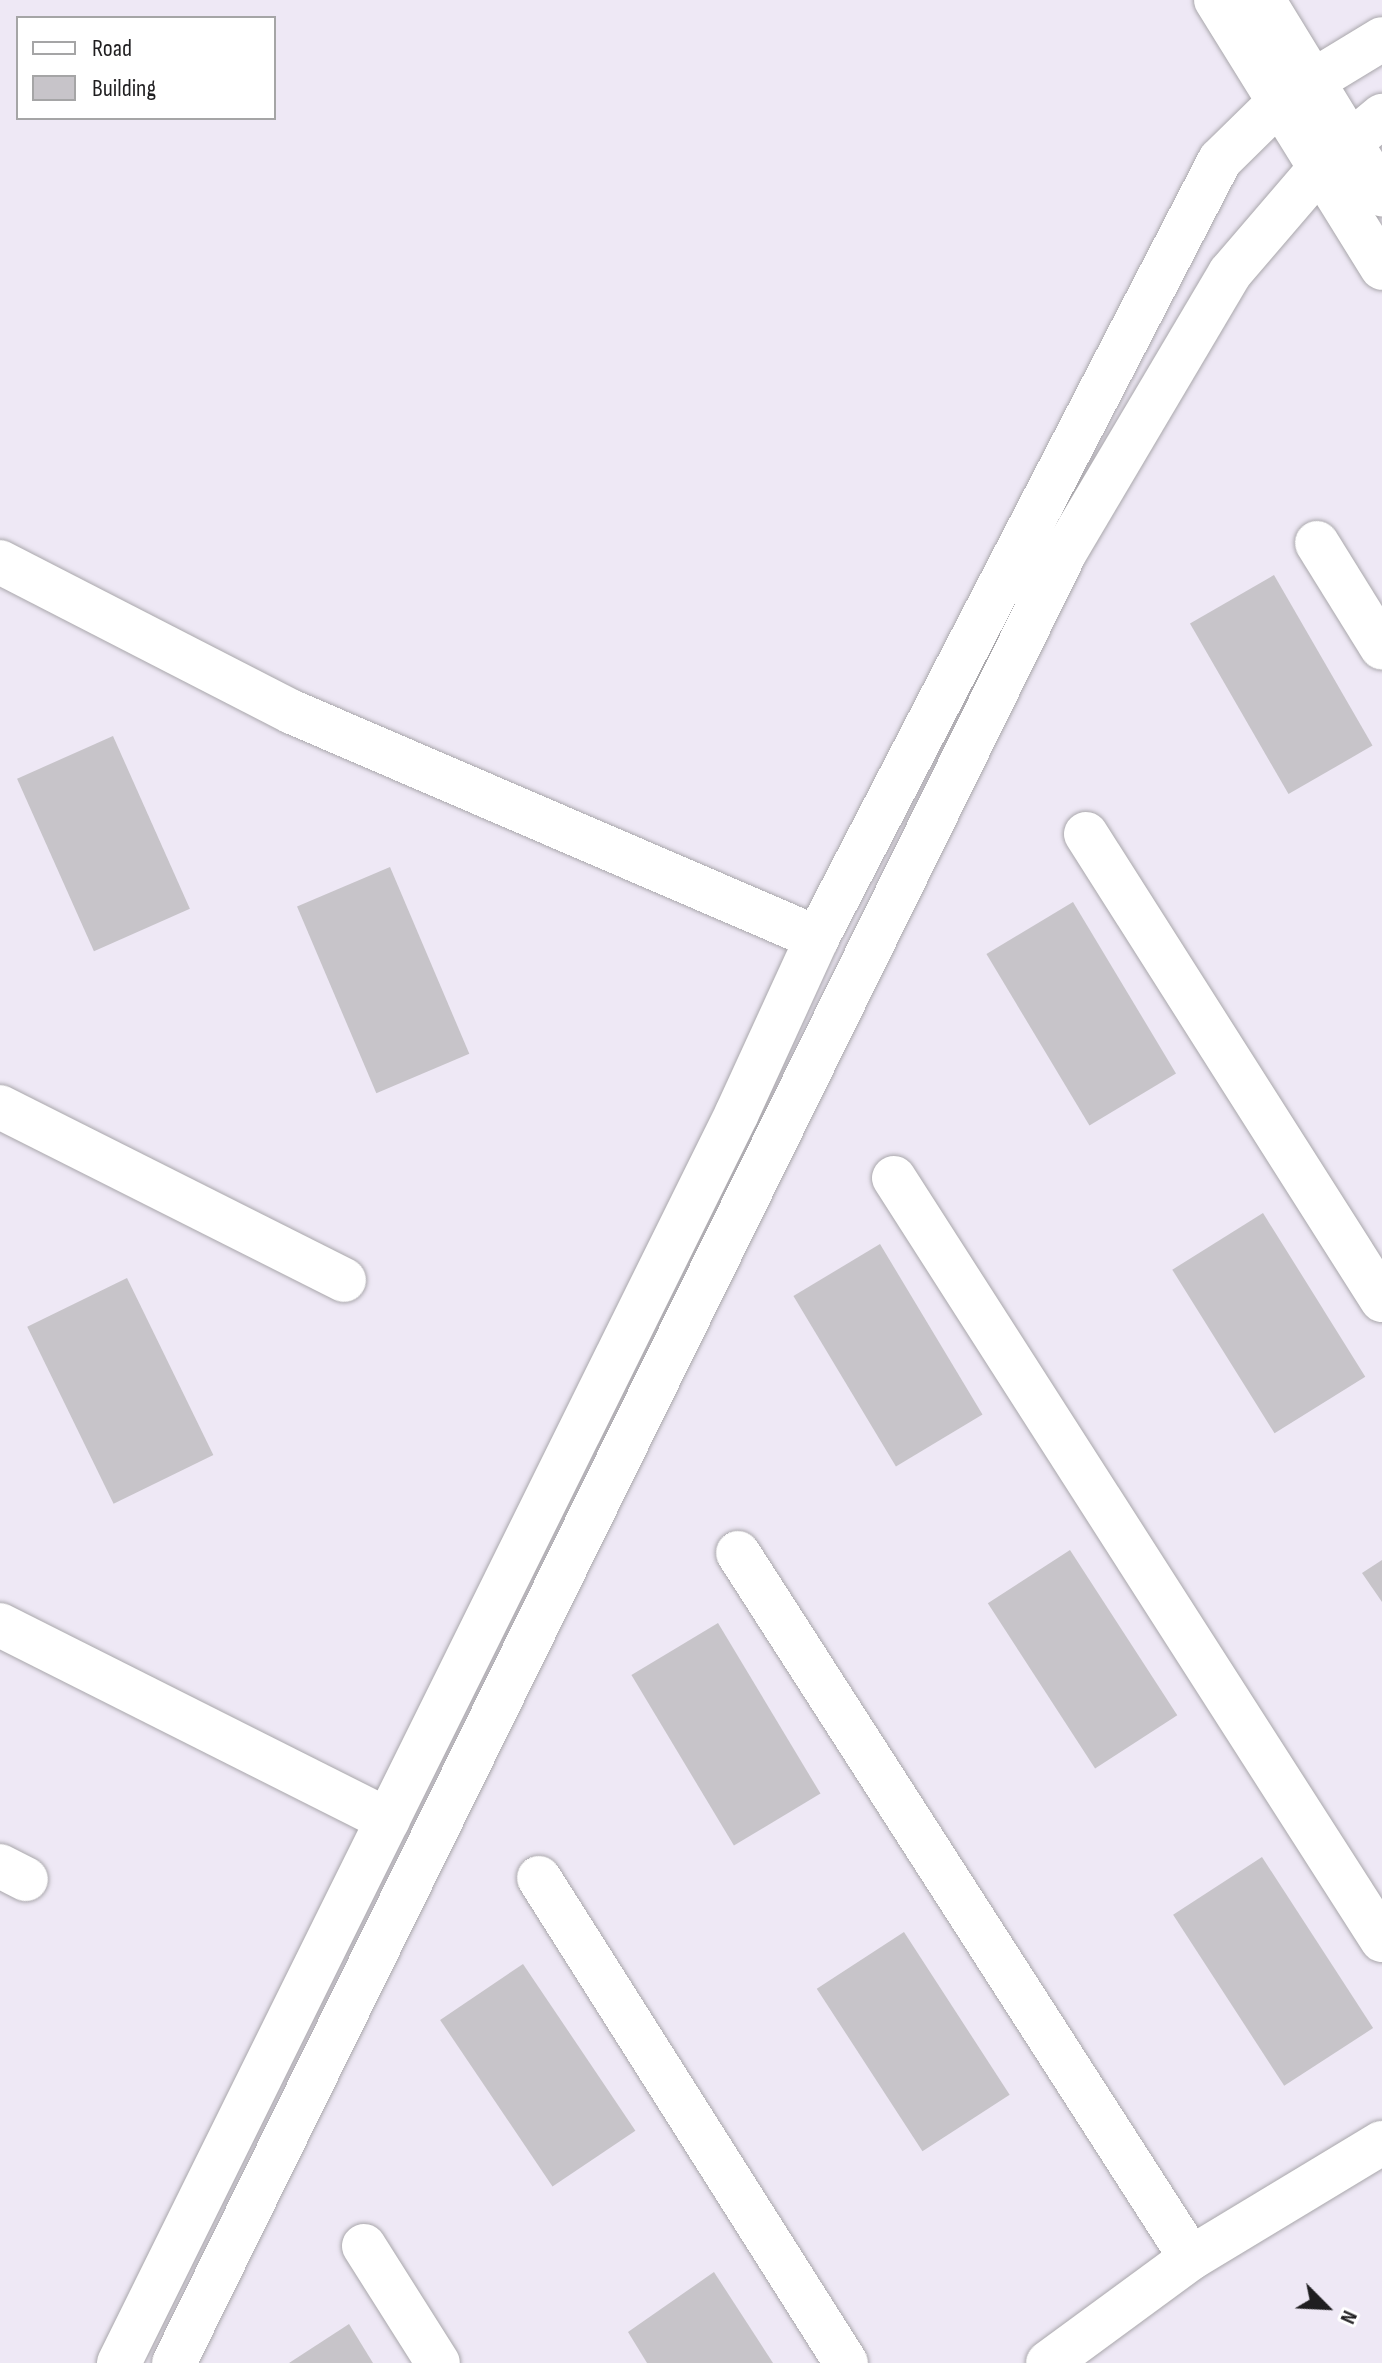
<!DOCTYPE html>
<style>
body{margin:0}
#map{position:relative;width:1382px;height:2363px;overflow:hidden;background:#f4f2f7;font-family:"Sofia Sans Condensed",sans-serif}
div>[style]{position:absolute}
.built>*{inset:0;background:#eee8f5}
.building>*{inset:0;background:#c7c4c9;transform-origin:0 0}
.roads{filter:drop-shadow(0 0 2px #a9a7ab) drop-shadow(0 0 2px #a9a7ab)}
.minor>*{height:44px;margin:-22px;padding:0 22px;transform-origin:22px;border-radius:22px;background:#fff}
.tertiary>*{height:44px;margin:-22px;padding:0 22px;transform-origin:22px;border-radius:22px;background:#fff}
span{translate:-50% -50%;white-space:nowrap;text-align:center;line-height:1.15;-webkit-text-stroke:7px #fff;paint-order:stroke}
.legend{position:absolute;left:16px;top:16px;width:260px;height:104px;box-sizing:border-box;background:#fff;border:2px solid #a5a5a6;margin:0;padding:10px 14px;list-style:none;font-size:24px;color:#1f1e20}
.legend li{display:flex;align-items:center;gap:16px;height:40px}
.legend b{width:40px;border:2px solid #a5a5a6}
.north{position:absolute;left:1286px;top:2267px;width:80px;height:80px;-webkit-text-stroke:6px #fff;paint-order:stroke;rotate:114deg;font-size:22px;font-weight:700;line-height:32px;text-align:center;color:#1f1e20}
.north::after{content:'';display:block;margin:auto;width:28px;height:36px;background:#1f1e20;clip-path:polygon(50% 0,100% 100%,50% 72%,0 100%)}
</style>
<div id="map">
<div class="built">
<i style="clip-path:polygon(evenodd,0 0,1382px 0,1382px 2363px,0 2363px,0 0,18px 18px,274px 18px,274px 118px,18px 118px,18px 18px)"></i>
</div>
<div class="building">
<i style="left:1274px;top:575px;width:197px;height:97px;rotate:60deg"></i>
<i style="left:113px;top:736px;width:189px;height:105px;rotate:66deg"></i>
<i style="left:390px;top:867px;width:203px;height:101px;rotate:67deg"></i>
<i style="left:1073px;top:902px;width:200px;height:101px;rotate:59deg"></i>
<i style="left:1263px;top:1213px;width:193px;height:107px;rotate:58deg"></i>
<i style="left:880px;top:1244px;width:199px;height:101px;rotate:59deg"></i>
<i style="left:127px;top:1278px;width:197px;height:111px;rotate:64deg"></i>
<i style="left:1070px;top:1550px;width:197px;height:98px;rotate:57deg"></i>
<i style="clip-path:polygon(1382px 1560px,1382px 1602px,1362px 1573px)"></i>
<i style="left:718px;top:1623px;width:199px;height:101px;rotate:59deg"></i>
<i style="left:1262px;top:1857px;width:204px;height:106px;rotate:57deg"></i>
<i style="left:904px;top:1932px;width:194px;height:104px;rotate:57deg"></i>
<i style="left:523px;top:1964px;width:201px;height:100px;rotate:56deg"></i>
<i style="clip-path:polygon(714px 2272px,773px 2363px,647px 2363px,628px 2332px)"></i>
<i style="clip-path:polygon(349px 2324px,373px 2363px,289px 2363px)"></i>
</div>
<div class="roads">
<div class="minor">
<i style="left:1216px;top:0;width:315px;rotate:58.2deg"></i>
<i style="left:1263px;top:0;width:228px;rotate:58.5deg"></i>
<i style="left:1317px;top:543px;width:123px;rotate:58.2deg"></i>
<i style="left:0;top:562px;width:328px;rotate:27.2deg"></i>
<i style="left:292px;top:712px;width:572px;rotate:23.29deg"></i>
<i style="left:1086px;top:834px;width:552px;rotate:57.58deg"></i>
<i style="left:0;top:1107px;width:385px;rotate:26.7deg"></i>
<i style="left:894px;top:1178px;width:905px;rotate:57.36deg"></i>
<i style="left:738px;top:1553px;width:838px;rotate:57.28deg"></i>
<i style="left:0;top:1625px;width:434px;rotate:26.7deg"></i>
<i style="left:0;top:1866px;width:29px;rotate:27deg"></i>
<i style="left:539px;top:1878px;width:574px;rotate:57.67deg"></i>
<i style="left:364px;top:2246px;width:138px;rotate:57.7deg"></i>
<i style="left:1048px;top:2363px;width:177px;rotate:-36.3deg"></i>
<i style="left:1191px;top:2258px;width:223px;rotate:-31.1deg"></i>
</div>
<div class="tertiary">
<i style="left:119px;top:2363px;width:1394px;rotate:-63.69deg"></i>
<i style="left:737px;top:1113px;width:192px;rotate:-65.4deg"></i>
<i style="left:817px;top:938px;width:876px;rotate:-62.62deg"></i>
<i style="left:1220px;top:160px;width:84px;rotate:-44.5deg"></i>
<i style="left:1280px;top:101px;width:119px;rotate:-31.3deg"></i>
<i style="left:174px;top:2363px;width:2018px;rotate:-63.8deg"></i>
<i style="left:1065px;top:552px;width:324px;rotate:-59.4deg"></i>
<i style="left:1230px;top:273px;width:140px;rotate:-49.4deg"></i>
<i style="left:1321px;top:167px;width:80px;rotate:-39.9deg"></i>
</div>
</div>
<ul class="legend">
<li><b style="height:10px;background:#fff"></b>Road</li>
<li><b style="height:22px;background:#c7c4c9"></b>Building</li>
</ul>
<div class="north">N</div>
</div>
